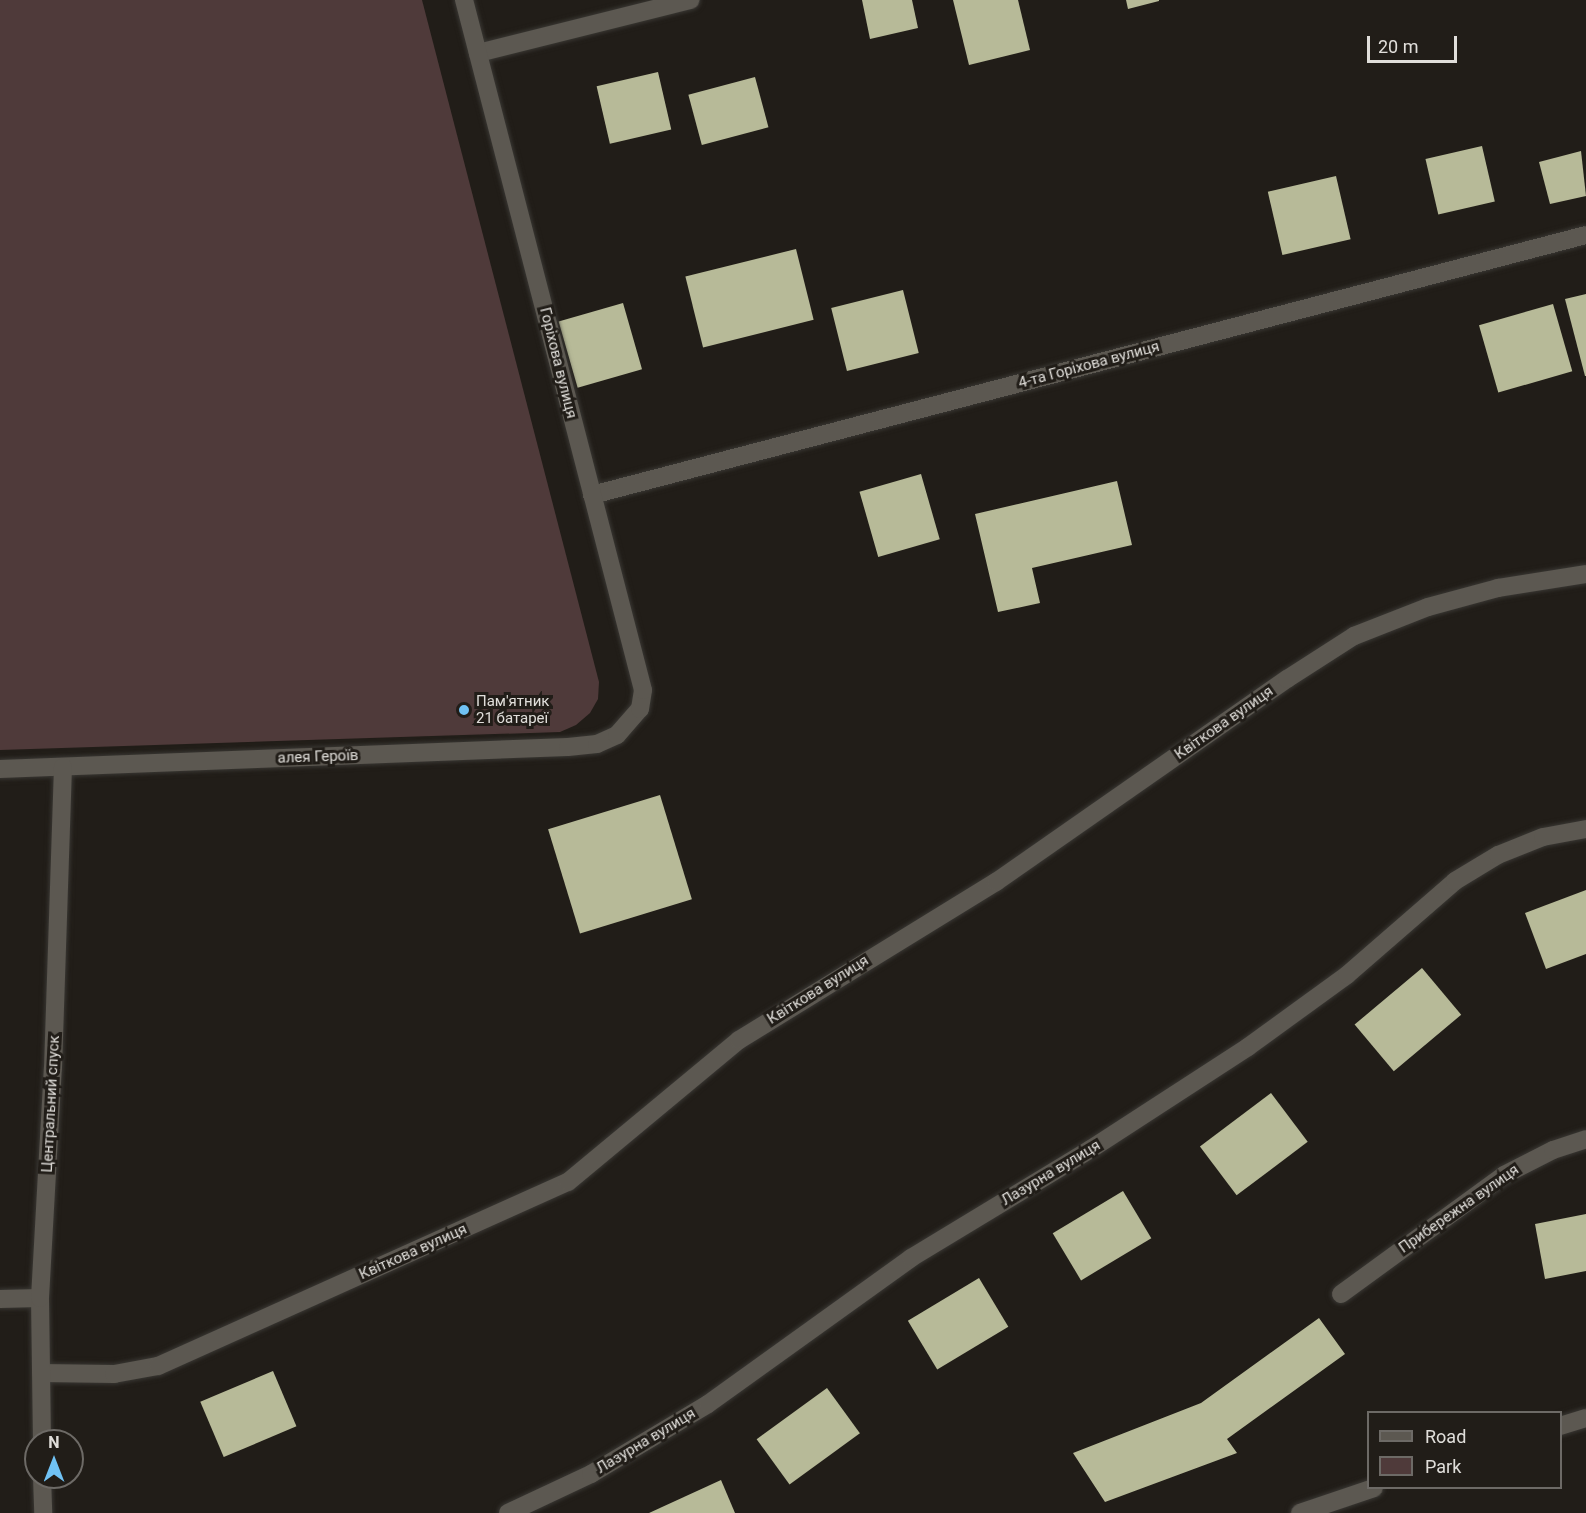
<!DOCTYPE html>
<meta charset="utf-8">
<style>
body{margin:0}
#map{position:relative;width:1586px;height:1513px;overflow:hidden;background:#211d18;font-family:Roboto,sans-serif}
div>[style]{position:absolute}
.green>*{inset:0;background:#4f3a3a}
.building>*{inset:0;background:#b7ba98;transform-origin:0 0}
.roads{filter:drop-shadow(0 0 2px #393733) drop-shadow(0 0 2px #393733)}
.minor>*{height:18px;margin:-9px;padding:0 9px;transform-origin:9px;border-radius:9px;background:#5c5851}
.dots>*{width:16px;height:16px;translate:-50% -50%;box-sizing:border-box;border:3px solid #211d18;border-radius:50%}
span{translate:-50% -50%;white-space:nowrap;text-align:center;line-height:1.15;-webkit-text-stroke:6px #211d18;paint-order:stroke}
.street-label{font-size:15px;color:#e0deda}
.poi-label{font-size:15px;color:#e0deda}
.left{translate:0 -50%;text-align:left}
.legend{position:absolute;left:1367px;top:1411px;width:195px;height:78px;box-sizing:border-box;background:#211d18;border:2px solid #6d6a66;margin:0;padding:8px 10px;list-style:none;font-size:18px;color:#e0deda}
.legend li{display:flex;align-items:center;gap:12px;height:30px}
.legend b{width:30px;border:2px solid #6d6a66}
.north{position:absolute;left:24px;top:1429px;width:60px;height:60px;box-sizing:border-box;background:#211d18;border:2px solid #6d6a66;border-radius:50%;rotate:0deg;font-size:16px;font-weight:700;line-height:24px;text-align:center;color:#e0deda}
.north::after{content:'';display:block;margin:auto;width:21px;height:27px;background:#70c2f4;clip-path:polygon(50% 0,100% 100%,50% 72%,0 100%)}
.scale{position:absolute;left:1367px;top:36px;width:90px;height:27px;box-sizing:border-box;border:3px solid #e0deda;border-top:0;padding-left:8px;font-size:18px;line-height:21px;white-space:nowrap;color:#e0deda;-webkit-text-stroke:4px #211d18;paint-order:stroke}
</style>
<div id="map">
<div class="green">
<i style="clip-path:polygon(0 0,422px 0,599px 682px,598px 699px,590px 713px,576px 725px,560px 732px,0 750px)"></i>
</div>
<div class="building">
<i style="clip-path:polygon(862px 0,912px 0,918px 28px,870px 39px)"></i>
<i style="clip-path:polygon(953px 0,1018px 0,1030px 50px,969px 65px)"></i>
<i style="clip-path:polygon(1126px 0,1159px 0,1159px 1px,1128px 9px)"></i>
<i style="left:658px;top:72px;width:59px;height:63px;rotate:77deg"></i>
<i style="left:755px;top:77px;width:52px;height:69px;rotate:75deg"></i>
<i style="left:1482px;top:146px;width:57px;height:58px;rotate:77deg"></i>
<i style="clip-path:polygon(1581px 151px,1586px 196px,1550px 204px,1539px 162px)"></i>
<i style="left:1336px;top:176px;width:65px;height:70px;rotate:77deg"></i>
<i style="left:796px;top:249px;width:73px;height:114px;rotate:76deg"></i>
<i style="left:903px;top:290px;width:65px;height:74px;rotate:76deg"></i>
<i style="clip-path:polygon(1586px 294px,1586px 376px,1585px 376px,1565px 299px)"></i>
<i style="left:623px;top:303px;width:69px;height:67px;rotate:74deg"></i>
<i style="left:1553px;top:304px;width:70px;height:77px;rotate:74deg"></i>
<i style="left:921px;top:474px;width:68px;height:64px;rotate:74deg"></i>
<i style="clip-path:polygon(1117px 481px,1132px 545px,1032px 568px,1040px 603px,998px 612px,975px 514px)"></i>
<i style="left:660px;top:795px;width:109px;height:117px;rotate:73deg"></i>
<i style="clip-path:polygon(1586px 890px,1586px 954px,1546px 969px,1525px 913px)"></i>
<i style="left:1422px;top:968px;width:61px;height:88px;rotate:50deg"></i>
<i style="left:1271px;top:1093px;width:61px;height:89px;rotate:53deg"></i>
<i style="left:1123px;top:1191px;width:55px;height:82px;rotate:59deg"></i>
<i style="clip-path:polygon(1586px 1214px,1586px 1271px,1545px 1279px,1535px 1224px)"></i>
<i style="left:979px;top:1278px;width:57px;height:83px;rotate:59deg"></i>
<i style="clip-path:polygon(1319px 1318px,1345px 1354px,1227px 1439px,1237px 1453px,1105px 1502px,1073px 1453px,1201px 1403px)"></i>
<i style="left:273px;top:1371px;width:60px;height:79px;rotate:67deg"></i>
<i style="left:827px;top:1388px;width:56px;height:87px;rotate:54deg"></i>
<i style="clip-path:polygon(721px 1480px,735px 1513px,649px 1513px)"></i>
</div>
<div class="roads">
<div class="minor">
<i style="left:478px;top:53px;width:219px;rotate:-14deg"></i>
<i style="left:592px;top:495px;width:1027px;rotate:-14.66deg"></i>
<i style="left:0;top:769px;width:568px;rotate:-2.22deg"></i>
<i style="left:568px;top:747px;width:29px;rotate:-6deg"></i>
<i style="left:597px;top:744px;width:22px;rotate:-24deg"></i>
<i style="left:617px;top:735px;width:35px;rotate:-49deg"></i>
<i style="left:640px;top:709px;width:19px;rotate:-81deg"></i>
<i style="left:643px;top:690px;width:713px;rotate:-104.54deg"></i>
<i style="left:1341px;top:1294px;width:202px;rotate:-36.1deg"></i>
<i style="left:1504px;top:1175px;width:55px;rotate:-27deg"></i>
<i style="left:1553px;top:1150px;width:35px;rotate:-18deg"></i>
<i style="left:0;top:1299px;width:40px;rotate:-1.4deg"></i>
<i style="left:41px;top:1373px;width:73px;rotate:0.8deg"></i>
<i style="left:114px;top:1374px;width:45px;rotate:-10.3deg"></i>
<i style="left:158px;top:1366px;width:449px;rotate:-24.2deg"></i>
<i style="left:568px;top:1182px;width:222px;rotate:-39.7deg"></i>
<i style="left:739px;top:1040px;width:302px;rotate:-31.6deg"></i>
<i style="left:996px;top:882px;width:355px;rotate:-34.9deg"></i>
<i style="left:1287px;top:679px;width:80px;rotate:-32.7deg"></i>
<i style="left:1354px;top:636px;width:79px;rotate:-21.4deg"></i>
<i style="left:1428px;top:607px;width:73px;rotate:-15.2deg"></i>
<i style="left:1498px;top:588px;width:89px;rotate:-9deg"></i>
<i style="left:1560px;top:1426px;width:27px;rotate:-17deg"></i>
<i style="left:42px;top:1441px;width:143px;rotate:-90.8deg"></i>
<i style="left:40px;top:1298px;width:230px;rotate:-86.8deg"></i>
<i style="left:53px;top:1068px;width:301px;rotate:-88.1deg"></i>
<i style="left:42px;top:1477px;width:36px;rotate:88deg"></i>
<i style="left:508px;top:1513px;width:92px;rotate:-25.2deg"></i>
<i style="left:591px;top:1474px;width:136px;rotate:-30.9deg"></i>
<i style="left:708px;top:1404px;width:250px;rotate:-35.7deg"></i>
<i style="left:911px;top:1258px;width:210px;rotate:-31.2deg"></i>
<i style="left:1091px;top:1149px;width:187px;rotate:-33deg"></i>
<i style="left:1248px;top:1047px;width:122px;rotate:-36deg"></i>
<i style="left:1347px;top:975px;width:143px;rotate:-41deg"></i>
<i style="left:1455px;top:881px;width:50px;rotate:-31.2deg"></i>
<i style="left:1498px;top:855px;width:48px;rotate:-21.8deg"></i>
<i style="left:1543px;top:837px;width:44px;rotate:-10.5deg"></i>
<i style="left:1300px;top:1513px;width:78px;rotate:-18.7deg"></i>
</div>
</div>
<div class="dots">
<i style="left:464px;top:710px;background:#70c2f4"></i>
</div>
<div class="street-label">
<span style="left:558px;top:363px;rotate:76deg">Горіхова вулиця</span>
<span style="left:1089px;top:365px;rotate:-15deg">4-та Горіхова вулиця</span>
<span style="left:1224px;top:723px;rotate:-35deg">Квіткова вулиця</span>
<span style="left:318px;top:757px;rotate:-2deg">алея Героїв</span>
<span style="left:818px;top:990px;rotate:-32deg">Квіткова вулиця</span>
<span style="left:51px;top:1104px;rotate:-87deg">Центральний спуск</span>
<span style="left:1051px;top:1173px;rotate:-31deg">Лазурна вулиця</span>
<span style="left:1459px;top:1209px;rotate:-35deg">Прибережна вулиця</span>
<span style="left:413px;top:1252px;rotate:-24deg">Квіткова вулиця</span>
<span style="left:646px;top:1441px;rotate:-31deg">Лазурна вулиця</span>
</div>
<div class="poi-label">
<span class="left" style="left:476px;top:710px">Пам'ятник<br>21 батареї</span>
</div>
<ul class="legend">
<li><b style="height:8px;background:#5c5851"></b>Road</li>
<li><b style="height:16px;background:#4f3a3a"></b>Park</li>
</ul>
<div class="north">N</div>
<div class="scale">20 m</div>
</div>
